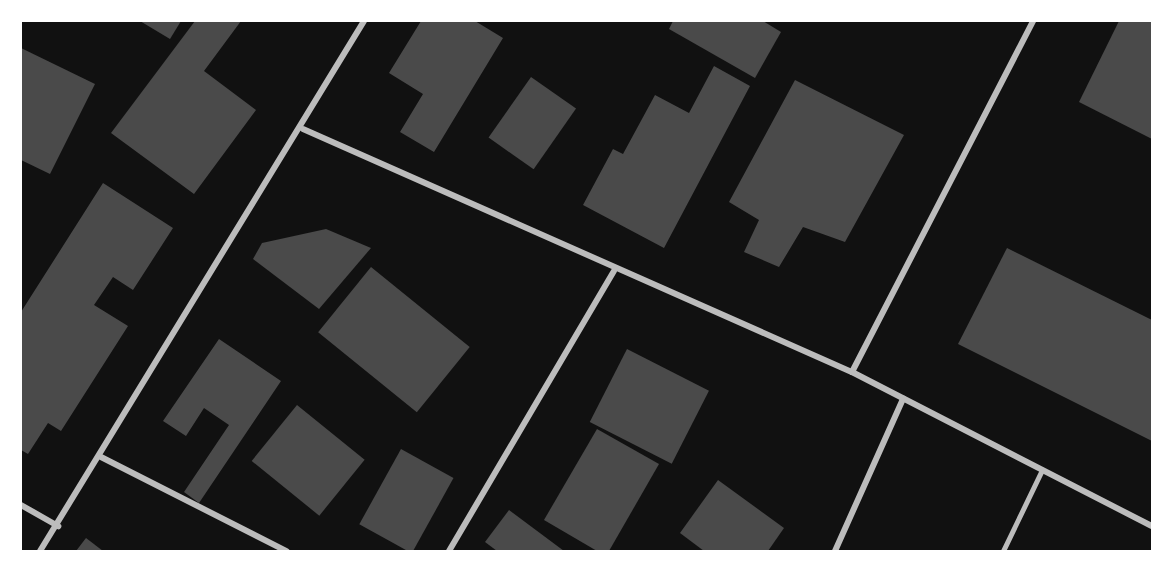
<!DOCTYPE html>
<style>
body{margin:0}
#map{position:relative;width:1173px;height:572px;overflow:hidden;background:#111;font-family:"Alegreya Sans",sans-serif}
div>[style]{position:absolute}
.building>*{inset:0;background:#4a4a4a;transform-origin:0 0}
.service>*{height:4.5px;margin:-2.25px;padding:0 2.25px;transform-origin:2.25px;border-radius:2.25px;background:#bcbcbc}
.minor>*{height:6px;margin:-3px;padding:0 3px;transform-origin:3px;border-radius:3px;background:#bcbcbc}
span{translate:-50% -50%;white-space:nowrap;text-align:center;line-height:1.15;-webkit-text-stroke:4.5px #fff;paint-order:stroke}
.frame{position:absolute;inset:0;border:22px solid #fff;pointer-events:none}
</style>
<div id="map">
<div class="building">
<i style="clip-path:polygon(140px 21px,181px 21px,170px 39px)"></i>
<i style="clip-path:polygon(195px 21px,241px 21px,204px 71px,256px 110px,194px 194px,111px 133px)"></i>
<i style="clip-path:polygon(421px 21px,475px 21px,503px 38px,434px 152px,400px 132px,423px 94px,389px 73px)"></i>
<i style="clip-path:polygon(673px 21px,763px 21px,781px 32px,755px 78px,669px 29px)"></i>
<i style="clip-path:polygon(1119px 21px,1152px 21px,1152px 139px,1079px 102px)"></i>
<i style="clip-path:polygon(21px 48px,95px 84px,50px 174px,21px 160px)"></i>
<i style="clip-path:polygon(714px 66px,750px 86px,664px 248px,583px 205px,613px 149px,623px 154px,655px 95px,689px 113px)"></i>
<i style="left:531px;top:77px;width:55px;height:74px;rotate:35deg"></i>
<i style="clip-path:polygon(795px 80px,904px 135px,845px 242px,803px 227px,779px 267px,744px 252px,759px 220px,729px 202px)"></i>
<i style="clip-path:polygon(103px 183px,173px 228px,133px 290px,113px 277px,94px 305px,128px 326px,61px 431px,48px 423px,28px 454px,21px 450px,21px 312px)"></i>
<i style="clip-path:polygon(326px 229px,371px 248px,319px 309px,253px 259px,262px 243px)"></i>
<i style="clip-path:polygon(1007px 248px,1152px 320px,1152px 441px,958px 344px)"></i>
<i style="left:371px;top:267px;width:127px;height:84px;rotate:39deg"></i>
<i style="clip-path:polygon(219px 339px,281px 381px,199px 503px,184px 492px,229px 425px,204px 408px,186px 436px,163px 421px)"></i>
<i style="left:627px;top:349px;width:92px;height:82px;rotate:27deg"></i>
<i style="left:297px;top:405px;width:87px;height:72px;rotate:39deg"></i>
<i style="clip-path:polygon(597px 429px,659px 464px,609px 551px,597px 551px,544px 520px)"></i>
<i style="left:401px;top:449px;width:60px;height:86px;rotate:29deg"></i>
<i style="clip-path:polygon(718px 480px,784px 528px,768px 551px,704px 551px,680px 533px)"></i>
<i style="clip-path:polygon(509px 510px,564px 551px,497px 551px,485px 542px)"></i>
<i style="clip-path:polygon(86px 538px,103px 551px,76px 551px)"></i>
</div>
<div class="service">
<i style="left:1003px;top:551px;width:90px;rotate:-64.3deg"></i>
</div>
<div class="minor">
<i style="left:303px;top:129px;width:600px;rotate:23.88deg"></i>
<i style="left:852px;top:372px;width:337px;rotate:27.2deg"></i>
<i style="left:852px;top:372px;width:395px;rotate:-62.7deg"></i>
<i style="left:101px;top:457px;width:208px;rotate:26.9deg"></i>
<i style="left:21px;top:505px;width:43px;rotate:29.6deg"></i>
<i style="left:40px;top:551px;width:621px;rotate:-58.56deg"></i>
<i style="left:449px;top:551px;width:325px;rotate:-59.5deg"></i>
<i style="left:835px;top:551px;width:167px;rotate:-65.9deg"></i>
</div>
<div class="frame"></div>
</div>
